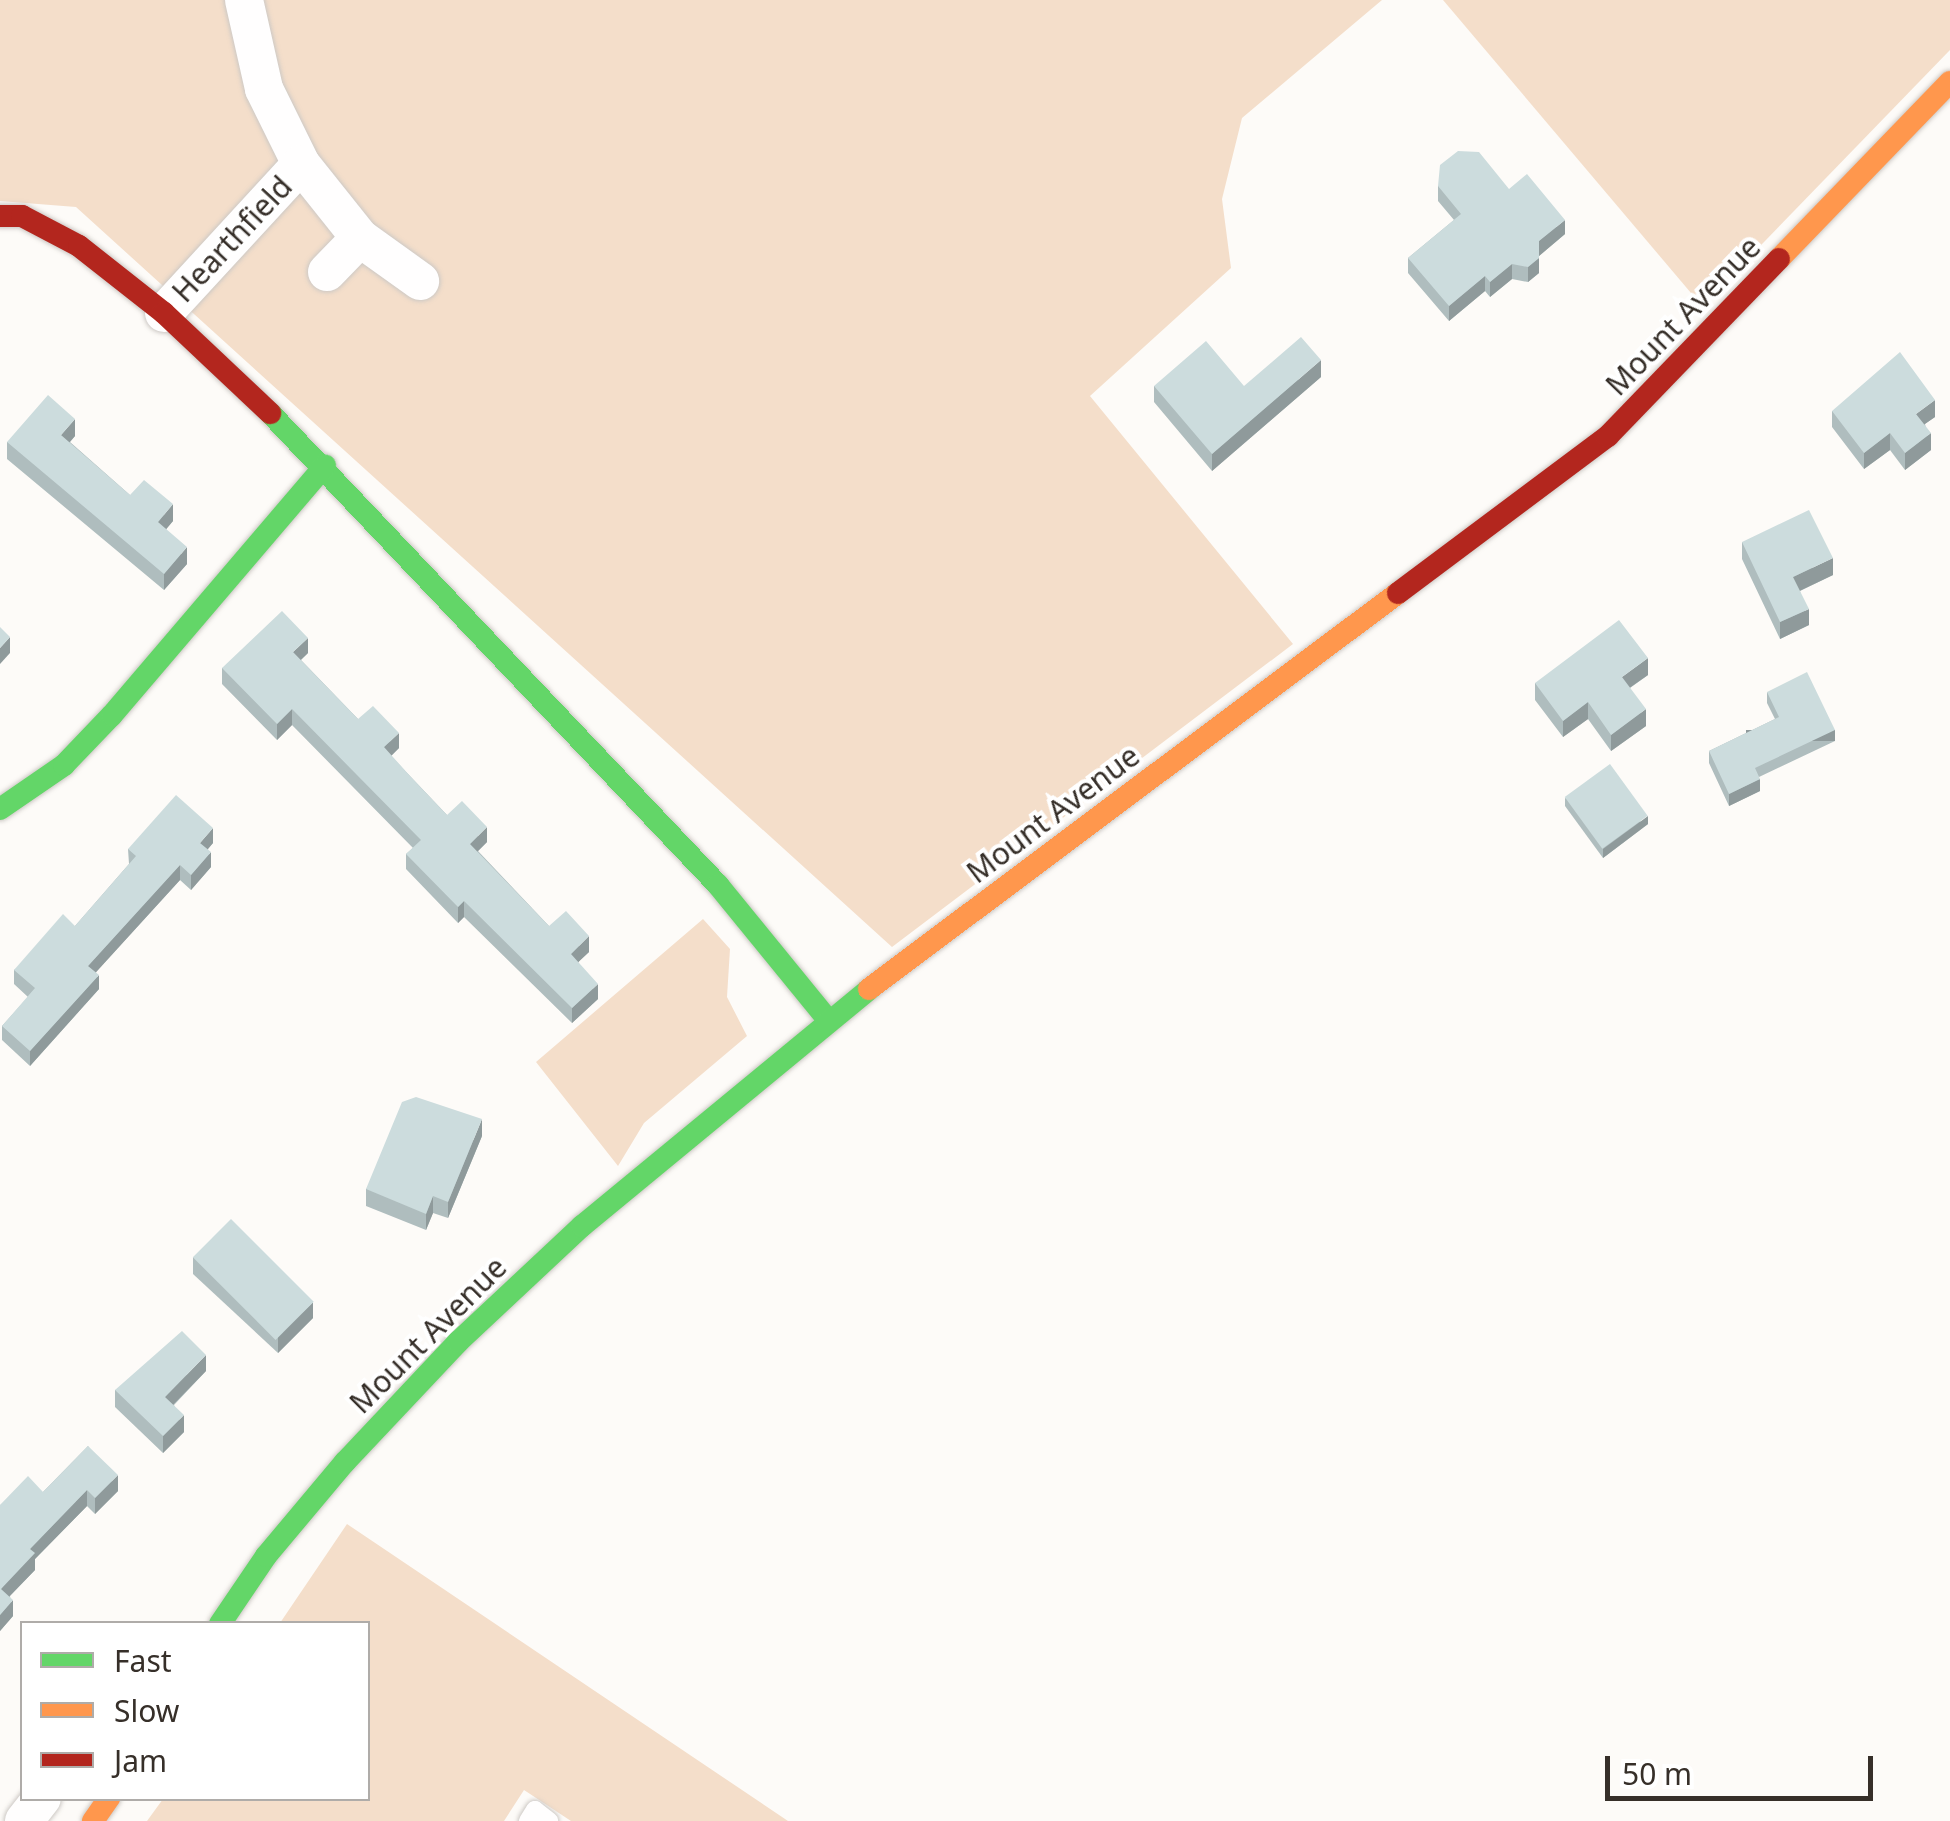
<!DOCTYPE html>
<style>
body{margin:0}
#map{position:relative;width:1950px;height:1821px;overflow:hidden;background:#fdfbf8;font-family:"Noto Sans",sans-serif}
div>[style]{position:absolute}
.green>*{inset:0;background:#f4deca}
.roads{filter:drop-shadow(0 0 2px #cdc9c5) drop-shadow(0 0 2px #cdc9c5)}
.lane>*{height:18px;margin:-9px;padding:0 9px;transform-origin:9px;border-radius:9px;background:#fffefe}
.street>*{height:38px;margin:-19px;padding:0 19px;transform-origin:19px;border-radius:19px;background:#fffefe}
.fast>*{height:22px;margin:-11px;padding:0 11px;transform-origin:11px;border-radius:11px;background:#63d668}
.slow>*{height:22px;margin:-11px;padding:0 11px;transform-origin:11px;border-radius:11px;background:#ff974d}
.jam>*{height:22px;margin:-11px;padding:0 11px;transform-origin:11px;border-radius:11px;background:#b3261e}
.wall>*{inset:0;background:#afbdbe}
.shaded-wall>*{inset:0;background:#8f9a9b;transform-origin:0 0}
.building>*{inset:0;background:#ccdcdd;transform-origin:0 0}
span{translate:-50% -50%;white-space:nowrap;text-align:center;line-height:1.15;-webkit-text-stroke:8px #fff;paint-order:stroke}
.street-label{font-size:30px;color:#362f29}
.legend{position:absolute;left:20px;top:1621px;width:350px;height:180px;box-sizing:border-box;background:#fff;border:2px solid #afaca9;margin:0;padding:12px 18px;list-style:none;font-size:30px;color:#362f29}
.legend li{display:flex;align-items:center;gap:20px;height:50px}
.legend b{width:50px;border:2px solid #afaca9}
.scale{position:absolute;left:1605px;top:1756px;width:268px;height:45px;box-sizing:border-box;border:5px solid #362f29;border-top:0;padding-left:12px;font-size:30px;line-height:35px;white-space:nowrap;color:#362f29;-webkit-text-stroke:8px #fff;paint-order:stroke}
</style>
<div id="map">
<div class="green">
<i style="clip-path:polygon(0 0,1382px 0,1242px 118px,1222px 199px,1231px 268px,1090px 396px,1293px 644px,892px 947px,76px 207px,0 201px)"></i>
<i style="clip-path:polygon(1443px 0,1950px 0,1950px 50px,1702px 306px)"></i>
<i style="clip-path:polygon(703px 919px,730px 949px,727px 997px,747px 1036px,644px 1123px,618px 1166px,536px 1062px)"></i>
<i style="clip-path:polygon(347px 1524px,788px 1821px,571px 1821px,524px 1790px,504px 1821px,147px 1821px,163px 1799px,368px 1798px,368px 1624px,280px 1623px)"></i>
</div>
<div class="roads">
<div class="lane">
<i style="left:528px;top:1821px;width:13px;rotate:-58deg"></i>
<i style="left:535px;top:1810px;width:18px;rotate:38deg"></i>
</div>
<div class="street">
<i style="left:244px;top:0;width:91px;rotate:77.3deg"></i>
<i style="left:264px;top:89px;width:84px;rotate:63.7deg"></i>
<i style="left:327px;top:272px;width:47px;rotate:-45.9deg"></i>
<i style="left:164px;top:313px;width:202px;rotate:-47.4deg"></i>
<i style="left:301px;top:164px;width:95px;rotate:51.4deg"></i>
<i style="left:360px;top:238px;width:74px;rotate:35.6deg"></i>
<i style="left:24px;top:1821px;width:29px;rotate:-52deg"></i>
</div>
<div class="fast">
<i style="left:270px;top:413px;width:651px;rotate:46.49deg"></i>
<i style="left:718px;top:885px;width:174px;rotate:50.8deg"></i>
<i style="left:0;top:809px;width:78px;rotate:-34.5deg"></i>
<i style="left:64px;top:765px;width:69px;rotate:-46.2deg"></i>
<i style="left:112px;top:715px;width:328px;rotate:-49.5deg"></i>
<i style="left:220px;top:1624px;width:82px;rotate:-55.9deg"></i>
<i style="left:266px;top:1556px;width:123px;rotate:-50deg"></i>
<i style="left:345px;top:1462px;width:165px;rotate:-46.7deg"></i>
<i style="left:458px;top:1342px;width:170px;rotate:-43.1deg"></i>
<i style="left:582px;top:1226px;width:372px;rotate:-39.5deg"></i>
</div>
<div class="slow">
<i style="left:1779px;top:259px;width:246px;rotate:-46deg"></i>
<i style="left:869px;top:989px;width:661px;rotate:-36.82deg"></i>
<i style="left:93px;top:1821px;width:28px;rotate:-55deg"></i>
</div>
<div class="jam">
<i style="left:0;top:216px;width:22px"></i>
<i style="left:22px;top:216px;width:64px;rotate:27.8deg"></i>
<i style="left:79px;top:246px;width:108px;rotate:38.2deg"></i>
<i style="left:164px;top:313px;width:146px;rotate:43.3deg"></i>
<i style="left:1398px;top:593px;width:262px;rotate:-36.8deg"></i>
<i style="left:1608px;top:436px;width:246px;rotate:-46deg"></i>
</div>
</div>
<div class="wall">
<i style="clip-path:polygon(1438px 186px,1509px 189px,1565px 234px,1539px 256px,1539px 273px,1528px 282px,1512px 279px,1490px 297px,1485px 291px,1449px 321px,1408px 273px,1408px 258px,1454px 220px,1438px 201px)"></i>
<i style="clip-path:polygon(1321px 377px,1212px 471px,1154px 402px,1154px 386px,1244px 386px)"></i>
<i style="clip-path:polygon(1832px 411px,1935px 417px,1925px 424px,1931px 450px,1905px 470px,1890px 450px,1864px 469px,1832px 427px)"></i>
<i style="clip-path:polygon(75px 436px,70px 442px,130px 495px,173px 521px,166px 529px,187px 564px,164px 590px,7px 459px,7px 442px)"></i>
<i style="clip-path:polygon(1742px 542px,1833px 575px,1800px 591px,1809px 625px,1780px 639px,1742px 559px)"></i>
<i style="clip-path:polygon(308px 653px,301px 660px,358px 719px,399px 748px,391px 756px,447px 815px,487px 842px,478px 851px,549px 926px,589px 952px,578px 962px,598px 999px,572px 1023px,464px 917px,458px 923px,406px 869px,406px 854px,413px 848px,292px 725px,277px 740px,222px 684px,222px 668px)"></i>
<i style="clip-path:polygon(1648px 675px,1630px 688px,1646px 726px,1611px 751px,1588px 719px,1563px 737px,1535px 700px,1535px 683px)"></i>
<i style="clip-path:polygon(1767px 692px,1835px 741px,1759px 777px,1760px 791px,1729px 806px,1709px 763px,1709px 751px,1775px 719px,1767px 703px)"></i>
<i style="clip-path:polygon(1565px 798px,1648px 824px,1603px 858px,1565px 806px)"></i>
<i style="clip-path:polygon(213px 843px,208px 849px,211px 867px,191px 890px,180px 880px,96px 972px,99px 989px,30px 1066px,2px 1040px,2px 1026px,28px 997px,14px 984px,14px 970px,75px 926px,129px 864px,128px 849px)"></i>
<i style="clip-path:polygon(482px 1136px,448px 1218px,433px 1213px,426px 1230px,366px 1206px,366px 1189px)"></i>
<i style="clip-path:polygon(193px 1257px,313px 1318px,278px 1353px,193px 1274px)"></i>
<i style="clip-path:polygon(206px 1371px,174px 1405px,184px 1432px,163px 1453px,115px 1407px,115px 1390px)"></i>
<i style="clip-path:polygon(88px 1446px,118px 1491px,95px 1514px,87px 1506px,35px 1559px,35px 1570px,10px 1596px,13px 1616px,0 1631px,0 1505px,43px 1492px)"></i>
</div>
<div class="shaded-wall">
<i style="clip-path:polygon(1565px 220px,1565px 234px,1539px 256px,1539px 241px)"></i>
<i style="clip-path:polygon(1539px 258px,1539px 273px,1528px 282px,1528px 267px)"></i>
<i style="clip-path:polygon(1512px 264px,1512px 279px,1490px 297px,1490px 282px)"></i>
<i style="clip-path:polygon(1485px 276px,1485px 291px,1449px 321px,1449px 306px)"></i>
<i style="clip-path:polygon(1321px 360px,1321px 377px,1212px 471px,1212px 454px)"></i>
<i style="clip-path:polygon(1935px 400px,1935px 417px,1916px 430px,1916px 414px)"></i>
<i style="clip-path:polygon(75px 419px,75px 436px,61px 452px,61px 435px)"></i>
<i style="clip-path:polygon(1890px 433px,1890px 450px,1864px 469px,1864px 453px)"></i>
<i style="clip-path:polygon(1931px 433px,1931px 450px,1905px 470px,1905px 453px)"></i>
<i style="clip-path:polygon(173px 504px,173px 521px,158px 539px,158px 522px)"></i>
<i style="clip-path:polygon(187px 547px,187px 564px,164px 590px,164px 574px)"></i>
<i style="clip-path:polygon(1833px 558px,1833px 575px,1793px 594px,1793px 577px)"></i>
<i style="clip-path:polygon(1809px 609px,1809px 625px,1780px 639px,1780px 622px)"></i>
<i style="clip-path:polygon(10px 637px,10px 653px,0 664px,0 648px)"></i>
<i style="clip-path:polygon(308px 638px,308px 653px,293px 667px,293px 652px)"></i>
<i style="clip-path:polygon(1648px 658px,1648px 675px,1622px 693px,1622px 677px)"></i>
<i style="clip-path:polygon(1588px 702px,1588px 719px,1563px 737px,1563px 721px)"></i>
<i style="clip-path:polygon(292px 709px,292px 725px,277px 740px,277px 724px)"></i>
<i style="clip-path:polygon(1646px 709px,1646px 726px,1611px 751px,1611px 735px)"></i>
<i style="left:1835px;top:730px;width:11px;height:89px;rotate:90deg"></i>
<i style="clip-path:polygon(399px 733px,399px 748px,384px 763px,384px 747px)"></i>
<i style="clip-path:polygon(1760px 779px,1760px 791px,1729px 806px,1729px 794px)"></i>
<i style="clip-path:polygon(1648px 816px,1648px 824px,1603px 858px,1603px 849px)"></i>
<i style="clip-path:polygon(487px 827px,487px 842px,470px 859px,470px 844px)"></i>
<i style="clip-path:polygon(213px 828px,213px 843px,200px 858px,200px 843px)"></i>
<i style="clip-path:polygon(211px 852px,211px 867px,191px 890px,191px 875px)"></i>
<i style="clip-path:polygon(180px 865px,180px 880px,88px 981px,88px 966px)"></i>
<i style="clip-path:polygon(464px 901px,464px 917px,458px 923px,458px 907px)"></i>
<i style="clip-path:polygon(589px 936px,589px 952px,571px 969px,571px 954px)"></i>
<i style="clip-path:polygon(99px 975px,99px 989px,30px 1066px,30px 1051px)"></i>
<i style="clip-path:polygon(598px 984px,598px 999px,572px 1023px,572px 1008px)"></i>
<i style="clip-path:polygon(482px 1119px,482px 1136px,448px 1218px,448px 1202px)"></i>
<i style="clip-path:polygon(433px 1196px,433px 1213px,426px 1230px,426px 1214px)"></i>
<i style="clip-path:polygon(313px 1302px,313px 1318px,278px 1353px,278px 1336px)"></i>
<i style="clip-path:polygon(206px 1355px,206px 1371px,165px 1413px,165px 1397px)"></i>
<i style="clip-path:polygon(184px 1415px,184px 1432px,163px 1453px,163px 1436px)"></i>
<i style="clip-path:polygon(118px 1475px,118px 1491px,95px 1514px,95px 1498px)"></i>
<i style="clip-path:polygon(87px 1490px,87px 1506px,35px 1559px,35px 1570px,1px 1605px,1px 1589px,30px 1549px)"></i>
<i style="clip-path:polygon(13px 1600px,13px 1616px,0 1631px,0 1615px)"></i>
</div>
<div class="building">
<i style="clip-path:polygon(1458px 151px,1479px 152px,1509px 189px,1527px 174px,1565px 220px,1539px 241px,1539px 258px,1528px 267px,1512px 264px,1490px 282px,1485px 276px,1449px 306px,1408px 258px,1461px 214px,1438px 186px,1440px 165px)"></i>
<i style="clip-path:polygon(1301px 337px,1321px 360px,1212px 454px,1154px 386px,1206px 341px,1244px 386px)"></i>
<i style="clip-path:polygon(1900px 352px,1935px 400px,1916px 414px,1931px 433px,1905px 453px,1890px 433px,1864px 453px,1832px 411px)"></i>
<i style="clip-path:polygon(48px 395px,75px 419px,61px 435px,130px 495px,144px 480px,173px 504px,158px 522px,187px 547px,164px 574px,7px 442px)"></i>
<i style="clip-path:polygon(1809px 510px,1833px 558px,1793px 577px,1809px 609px,1780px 622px,1742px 542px)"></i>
<i style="clip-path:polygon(282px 611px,308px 638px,293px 652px,358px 719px,373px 706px,399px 733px,384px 747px,410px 776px,447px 815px,462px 801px,487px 827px,470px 844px,549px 926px,566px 911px,589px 936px,571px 954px,598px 984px,572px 1008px,464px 901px,458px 907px,406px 854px,421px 840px,292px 709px,277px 724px,222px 668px)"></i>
<i style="clip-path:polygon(1619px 620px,1648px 658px,1622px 677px,1646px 709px,1611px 735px,1588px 702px,1563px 721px,1535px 683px)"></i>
<i style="clip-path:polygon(0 627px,10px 637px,0 648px)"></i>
<i style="clip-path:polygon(1807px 672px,1835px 730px,1755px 768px,1760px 779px,1729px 794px,1709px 751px,1779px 717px,1767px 692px)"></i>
<i style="left:1610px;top:764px;width:64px;height:56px;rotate:54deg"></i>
<i style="clip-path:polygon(176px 795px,213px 828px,200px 843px,211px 852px,191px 875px,180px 865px,88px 966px,99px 975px,30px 1051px,2px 1026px,35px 988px,14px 970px,63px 914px,75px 926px,136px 856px,128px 849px)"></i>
<i style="clip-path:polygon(416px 1097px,482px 1119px,448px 1202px,433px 1196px,426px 1214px,366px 1189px,402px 1102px)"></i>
<i style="left:231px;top:1219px;width:117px;height:54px;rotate:45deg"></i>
<i style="clip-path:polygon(182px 1331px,206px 1355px,165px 1397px,184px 1415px,163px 1436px,115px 1390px)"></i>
<i style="clip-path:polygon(88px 1446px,118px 1475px,95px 1498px,87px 1490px,30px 1549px,35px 1553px,1px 1589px,13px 1600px,0 1615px,0 1505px,28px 1476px,43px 1492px)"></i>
</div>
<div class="street-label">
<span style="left:232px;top:239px;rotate:-47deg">Hearthfield</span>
<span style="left:1683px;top:316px;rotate:-46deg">Mount Avenue</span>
<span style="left:1053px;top:814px;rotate:-37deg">Mount Avenue</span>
<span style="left:428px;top:1335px;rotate:-45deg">Mount Avenue</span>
</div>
<ul class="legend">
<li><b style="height:12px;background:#63d668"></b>Fast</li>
<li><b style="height:12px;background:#ff974d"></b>Slow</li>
<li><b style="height:12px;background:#b3261e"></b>Jam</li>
</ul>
<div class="scale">50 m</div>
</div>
